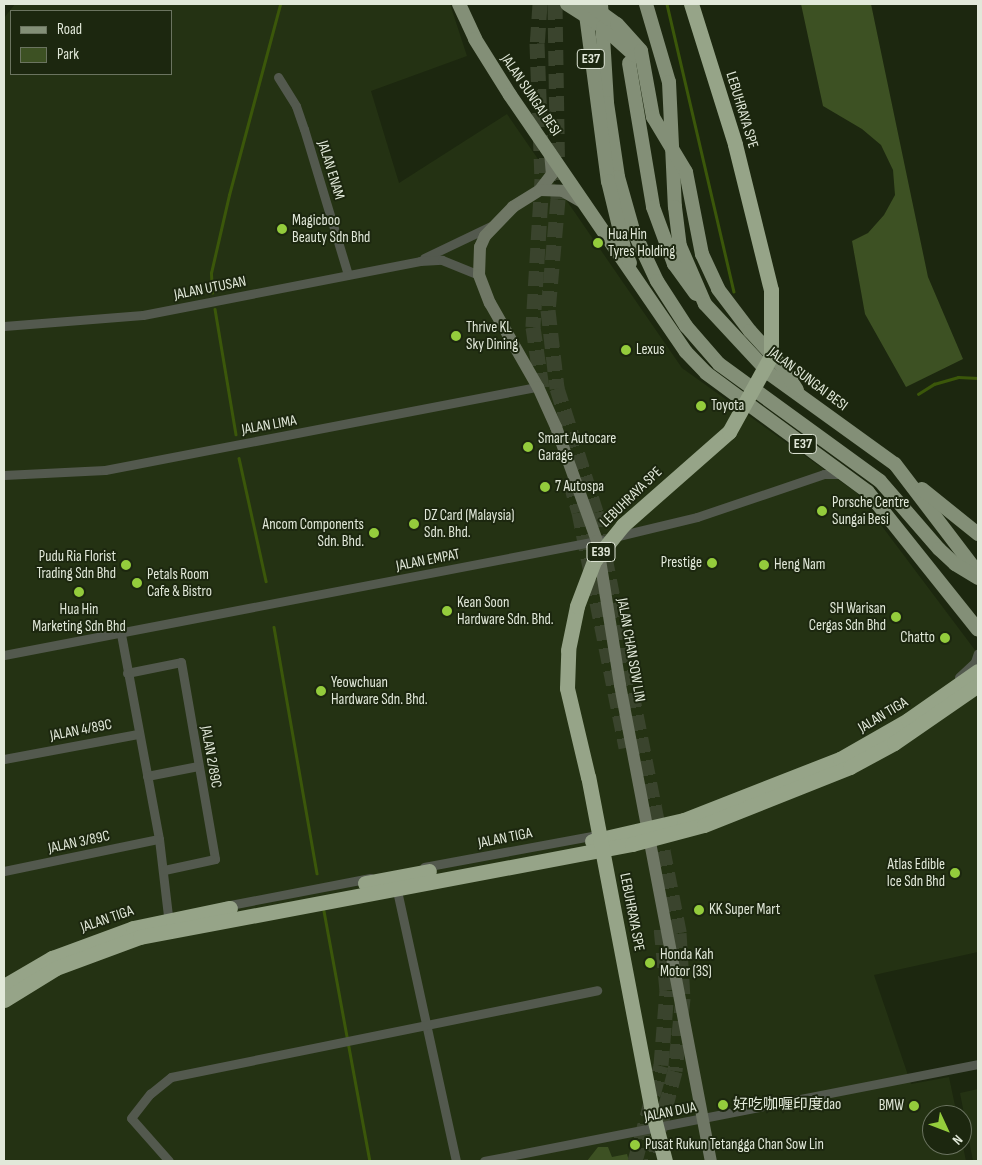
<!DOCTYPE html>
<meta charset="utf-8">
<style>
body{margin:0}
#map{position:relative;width:982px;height:1165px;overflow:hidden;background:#1c270f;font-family:"Sofia Sans Condensed","Noto Sans SC",sans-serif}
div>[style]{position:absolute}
.built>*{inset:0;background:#243213}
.green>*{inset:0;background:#3d5123}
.stream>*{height:2.5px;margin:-1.25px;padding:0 1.25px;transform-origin:1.25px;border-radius:1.25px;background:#3b570a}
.highway-tunnel>*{height:15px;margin-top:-7.5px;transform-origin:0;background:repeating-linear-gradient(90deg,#3a442d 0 15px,transparent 0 23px)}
.street>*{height:9px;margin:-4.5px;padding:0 4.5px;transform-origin:4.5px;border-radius:4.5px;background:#53594e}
.secondary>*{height:12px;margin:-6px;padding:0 6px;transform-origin:6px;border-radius:6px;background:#6f7765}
.primary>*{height:14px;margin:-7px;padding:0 7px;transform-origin:7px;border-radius:7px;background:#838f77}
.primary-bridge>*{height:14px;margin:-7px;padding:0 7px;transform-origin:7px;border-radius:7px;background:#838f77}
.highway-bridge>*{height:15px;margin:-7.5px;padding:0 7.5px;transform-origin:7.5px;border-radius:7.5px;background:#96a488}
.dots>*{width:14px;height:14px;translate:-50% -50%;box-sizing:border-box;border:2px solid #1c270f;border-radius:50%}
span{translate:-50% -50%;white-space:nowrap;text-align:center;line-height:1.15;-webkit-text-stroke:4px #1c270f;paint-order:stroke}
.shield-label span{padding:1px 4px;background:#1c270f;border:1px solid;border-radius:4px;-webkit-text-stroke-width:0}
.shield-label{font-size:14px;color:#e1e8d9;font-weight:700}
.street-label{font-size:15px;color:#e1e8d9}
.poi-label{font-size:15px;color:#e1e8d9}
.left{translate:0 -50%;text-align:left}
.right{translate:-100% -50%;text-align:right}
.frame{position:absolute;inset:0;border:5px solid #e1e8d9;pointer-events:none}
.legend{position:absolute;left:10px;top:10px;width:162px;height:65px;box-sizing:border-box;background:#1c270f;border:1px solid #6b7460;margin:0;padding:6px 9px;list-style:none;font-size:15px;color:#e1e8d9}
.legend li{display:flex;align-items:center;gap:10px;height:25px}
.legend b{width:25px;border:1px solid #6b7460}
.north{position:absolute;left:922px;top:1105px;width:50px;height:50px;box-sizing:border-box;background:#1c270f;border:1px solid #6b7460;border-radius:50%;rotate:133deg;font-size:14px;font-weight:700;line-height:20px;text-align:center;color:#e1e8d9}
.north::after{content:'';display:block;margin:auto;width:18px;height:22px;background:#94cc3c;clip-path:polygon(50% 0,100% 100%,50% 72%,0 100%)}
</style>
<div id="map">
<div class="built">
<i style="clip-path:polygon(evenodd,15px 4px,450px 4px,467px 56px,371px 91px,399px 183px,507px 114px,682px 368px,857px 493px,978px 654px,978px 952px,874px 975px,911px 1084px,949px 1077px,957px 1115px,932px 1115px,932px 1145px,962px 1145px,962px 1141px,966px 1161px,4px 1161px,4px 18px,15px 4px,11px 11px,171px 11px,171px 74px,11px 74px,11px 11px)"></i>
<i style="clip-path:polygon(978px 1089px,978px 1161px,973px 1161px,960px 1093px)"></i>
</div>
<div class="green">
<i style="clip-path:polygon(801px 4px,871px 4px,928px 277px,963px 359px,906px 387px,865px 314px,852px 241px,868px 233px,884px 215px,895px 195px,893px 170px,881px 145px,862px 129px,823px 106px)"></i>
<i style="clip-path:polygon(598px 1147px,608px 1147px,612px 1157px,627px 1154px,629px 1161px,587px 1161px)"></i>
</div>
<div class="stream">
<i style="left:667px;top:4px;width:295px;rotate:76.9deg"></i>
<i style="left:212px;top:293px;width:20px;rotate:-93deg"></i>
<i style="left:211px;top:273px;width:80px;rotate:-77deg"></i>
<i style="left:229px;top:195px;width:198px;rotate:-75deg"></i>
<i style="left:215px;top:309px;width:127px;rotate:80.5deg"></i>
<i style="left:918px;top:394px;width:19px;rotate:-32deg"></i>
<i style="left:934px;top:384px;width:25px;rotate:-16deg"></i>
<i style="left:958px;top:377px;width:20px;rotate:3deg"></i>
<i style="left:239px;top:458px;width:126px;rotate:77.6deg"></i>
<i style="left:274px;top:627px;width:250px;rotate:80.1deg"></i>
<i style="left:324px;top:911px;width:254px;rotate:79.6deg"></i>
</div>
<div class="highway-tunnel">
<i style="left:540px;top:4px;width:39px;rotate:94deg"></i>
<i style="left:537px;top:43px;width:136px;rotate:87.9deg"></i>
<i style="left:542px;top:179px;width:148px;rotate:93.5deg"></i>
<i style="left:533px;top:327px;width:69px;rotate:81.6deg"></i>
<i style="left:555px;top:4px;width:195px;rotate:89.1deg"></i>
<i style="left:558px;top:199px;width:111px;rotate:95.1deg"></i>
<i style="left:548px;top:310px;width:79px;rotate:83.4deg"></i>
<i style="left:557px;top:388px;width:130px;rotate:72.5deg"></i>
<i style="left:596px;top:512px;width:429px;rotate:78.8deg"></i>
<i style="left:679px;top:933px;width:65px;rotate:86.5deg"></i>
<i style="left:683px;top:998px;width:73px;rotate:96.3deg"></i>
<i style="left:675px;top:1071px;width:93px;rotate:104.9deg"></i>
<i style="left:570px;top:481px;width:32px;rotate:74deg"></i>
<i style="left:579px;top:512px;width:240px;rotate:78.7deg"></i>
<i style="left:635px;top:1161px;width:99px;rotate:-74.8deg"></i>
<i style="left:661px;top:1065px;width:75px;rotate:-85.4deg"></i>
<i style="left:667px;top:990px;width:63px;rotate:-95.4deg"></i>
</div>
<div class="street">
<i style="left:278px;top:77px;width:34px;rotate:58deg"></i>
<i style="left:296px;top:106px;width:24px;rotate:71deg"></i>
<i style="left:304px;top:129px;width:152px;rotate:73.2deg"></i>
<i style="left:424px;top:258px;width:74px;rotate:-25.5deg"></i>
<i style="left:4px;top:326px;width:139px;rotate:-4.5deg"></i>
<i style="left:143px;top:315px;width:282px;rotate:-11deg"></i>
<i style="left:420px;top:261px;width:22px;rotate:-3deg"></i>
<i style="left:442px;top:260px;width:40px;rotate:22deg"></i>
<i style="left:4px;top:475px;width:101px;rotate:-2.8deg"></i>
<i style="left:105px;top:470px;width:441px;rotate:-10.9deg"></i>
<i style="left:614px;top:537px;width:85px;rotate:-13.5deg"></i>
<i style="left:697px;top:517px;width:134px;rotate:-18.7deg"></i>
<i style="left:824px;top:474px;width:17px"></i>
<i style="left:121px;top:634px;width:208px;rotate:79.5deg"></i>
<i style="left:159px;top:839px;width:86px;rotate:83.3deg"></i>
<i style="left:4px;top:655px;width:609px;rotate:-10.89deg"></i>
<i style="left:127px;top:673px;width:55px;rotate:-11.5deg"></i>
<i style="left:181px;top:662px;width:200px;rotate:80.2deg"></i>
<i style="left:215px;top:859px;width:52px;rotate:167.8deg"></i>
<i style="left:959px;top:677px;width:22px;rotate:-43deg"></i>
<i style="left:975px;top:662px;width:9px;rotate:-72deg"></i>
<i style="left:4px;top:759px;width:136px;rotate:-10.6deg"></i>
<i style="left:147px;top:776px;width:52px;rotate:-11.1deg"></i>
<i style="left:424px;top:867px;width:175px;rotate:-10.5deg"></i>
<i style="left:4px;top:871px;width:158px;rotate:-11.7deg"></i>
<i style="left:396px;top:886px;width:281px;rotate:77.7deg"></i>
<i style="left:225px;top:906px;width:148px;rotate:-10.9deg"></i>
<i style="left:169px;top:1161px;width:57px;rotate:-131.5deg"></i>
<i style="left:131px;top:1118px;width:31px;rotate:-52deg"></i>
<i style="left:150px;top:1094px;width:27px;rotate:-39deg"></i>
<i style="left:171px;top:1077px;width:435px;rotate:-11.5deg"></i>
<i style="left:484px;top:1161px;width:503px;rotate:-11.11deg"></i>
</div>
<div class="secondary">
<i style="left:550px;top:152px;width:22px;rotate:85deg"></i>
<i style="left:552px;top:174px;width:20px;rotate:127deg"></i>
<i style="left:540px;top:190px;width:32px;rotate:148deg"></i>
<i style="left:513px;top:207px;width:40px;rotate:134deg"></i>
<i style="left:485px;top:236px;width:12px;rotate:114deg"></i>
<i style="left:480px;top:247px;width:28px;rotate:92deg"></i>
<i style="left:479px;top:275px;width:30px;rotate:69deg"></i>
<i style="left:490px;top:303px;width:97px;rotate:60.3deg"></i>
<i style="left:538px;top:387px;width:44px;rotate:65.8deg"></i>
<i style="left:556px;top:427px;width:121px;rotate:70.2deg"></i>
<i style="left:597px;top:541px;width:146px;rotate:80.9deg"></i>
<i style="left:620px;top:685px;width:485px;rotate:79.2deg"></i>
<i style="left:540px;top:190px;width:23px;rotate:2deg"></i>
<i style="left:563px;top:191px;width:22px;rotate:30deg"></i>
</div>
<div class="primary">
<i style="left:459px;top:4px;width:38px;rotate:65deg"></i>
<i style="left:475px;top:39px;width:66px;rotate:58deg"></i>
<i style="left:510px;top:95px;width:311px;rotate:55.6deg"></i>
<i style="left:686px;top:352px;width:29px;rotate:46deg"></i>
<i style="left:706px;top:373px;width:201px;rotate:36.3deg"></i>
<i style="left:868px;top:492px;width:176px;rotate:51.4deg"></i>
<i style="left:601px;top:4px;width:99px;rotate:86.5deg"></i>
<i style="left:607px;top:103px;width:75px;rotate:81.5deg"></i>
<i style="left:618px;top:177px;width:55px;rotate:74.2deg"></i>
<i style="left:633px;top:230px;width:56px;rotate:64.8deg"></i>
<i style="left:657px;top:281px;width:54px;rotate:57.2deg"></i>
<i style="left:686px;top:326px;width:50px;rotate:49deg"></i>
<i style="left:719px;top:364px;width:199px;rotate:36deg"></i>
<i style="left:646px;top:4px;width:81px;rotate:73.6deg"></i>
<i style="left:669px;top:82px;width:125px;rotate:87.3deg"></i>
<i style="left:675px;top:207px;width:39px;rotate:83deg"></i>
<i style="left:680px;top:246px;width:63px;rotate:66.7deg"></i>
<i style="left:705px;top:304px;width:96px;rotate:47.1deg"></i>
<i style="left:770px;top:374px;width:154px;rotate:35.8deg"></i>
<i style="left:895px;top:464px;width:137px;rotate:52.7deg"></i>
<i style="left:585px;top:7px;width:176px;rotate:82.5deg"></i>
<i style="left:608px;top:181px;width:73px;rotate:76.5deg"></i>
<i style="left:625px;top:252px;width:12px;rotate:66deg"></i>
<i style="left:629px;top:63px;width:146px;rotate:80.5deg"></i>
<i style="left:653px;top:207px;width:61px;rotate:69.8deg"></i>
<i style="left:674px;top:264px;width:37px;rotate:54deg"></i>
<i style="left:718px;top:289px;width:53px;rotate:52.7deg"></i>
<i style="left:750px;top:331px;width:47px;rotate:47.6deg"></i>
<i style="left:782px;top:366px;width:28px;rotate:58deg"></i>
<i style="left:922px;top:489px;width:72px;rotate:38.8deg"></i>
</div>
<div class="primary-bridge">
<i style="left:567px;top:4px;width:43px;rotate:32.6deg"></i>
<i style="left:603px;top:27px;width:42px;rotate:42.1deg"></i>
<i style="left:589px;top:4px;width:34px;rotate:36deg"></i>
<i style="left:617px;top:24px;width:36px;rotate:48deg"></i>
<i style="left:641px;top:51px;width:67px;rotate:79.7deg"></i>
<i style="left:653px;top:117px;width:64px;rotate:59deg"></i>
<i style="left:686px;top:172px;width:84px;rotate:79deg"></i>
<i style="left:702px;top:254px;width:38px;rotate:65deg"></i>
<i style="left:880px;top:481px;width:90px;rotate:49.1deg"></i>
<i style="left:939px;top:549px;width:22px;rotate:43deg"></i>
<i style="left:955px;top:564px;width:27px;rotate:31deg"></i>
</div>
<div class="highway-bridge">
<i style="left:592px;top:841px;width:94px;rotate:-12.9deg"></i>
<i style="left:684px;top:820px;width:168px;rotate:-21.4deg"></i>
<i style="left:840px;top:759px;width:78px;rotate:-29.8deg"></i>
<i style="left:908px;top:720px;width:85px;rotate:-35deg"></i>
<i style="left:365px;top:883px;width:65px;rotate:-10.6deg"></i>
<i style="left:4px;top:986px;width:56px;rotate:-30.3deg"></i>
<i style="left:52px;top:958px;width:86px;rotate:-20.3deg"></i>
<i style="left:133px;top:928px;width:99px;rotate:-11.7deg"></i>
<i style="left:4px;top:1000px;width:61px;rotate:-31.6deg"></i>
<i style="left:56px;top:968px;width:90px;rotate:-20.3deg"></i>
<i style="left:140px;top:937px;width:501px;rotate:-10.7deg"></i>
<i style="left:632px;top:844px;width:74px;rotate:-14.8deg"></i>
<i style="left:704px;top:825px;width:157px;rotate:-21.7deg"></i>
<i style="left:850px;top:767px;width:50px;rotate:-28.6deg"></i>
<i style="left:894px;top:743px;width:102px;rotate:-34.6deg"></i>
<i style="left:665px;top:1161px;width:57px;rotate:-104.3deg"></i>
<i style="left:651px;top:1106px;width:335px;rotate:-100.8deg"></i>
<i style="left:588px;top:777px;width:91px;rotate:-103.3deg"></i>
<i style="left:567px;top:688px;width:38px;rotate:-88deg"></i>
<i style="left:568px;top:650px;width:45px;rotate:-78.4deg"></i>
<i style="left:577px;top:606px;width:48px;rotate:-69.3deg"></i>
<i style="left:594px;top:561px;width:46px;rotate:-51.1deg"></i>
<i style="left:623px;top:525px;width:141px;rotate:-41.3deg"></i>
<i style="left:729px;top:432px;width:87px;rotate:-61.1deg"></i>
<i style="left:771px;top:356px;width:66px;rotate:-90deg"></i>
<i style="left:771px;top:290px;width:150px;rotate:-103.9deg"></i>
<i style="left:735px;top:144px;width:147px;rotate:-107.4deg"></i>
</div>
<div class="dots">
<i style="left:282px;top:229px;background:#94cc3c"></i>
<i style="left:598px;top:243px;background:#94cc3c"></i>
<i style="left:456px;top:336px;background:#94cc3c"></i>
<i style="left:626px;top:350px;background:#94cc3c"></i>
<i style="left:701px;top:406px;background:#94cc3c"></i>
<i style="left:528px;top:447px;background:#94cc3c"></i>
<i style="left:545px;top:487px;background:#94cc3c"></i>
<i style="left:822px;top:511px;background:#94cc3c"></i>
<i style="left:414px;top:524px;background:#94cc3c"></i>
<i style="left:374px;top:533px;background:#94cc3c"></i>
<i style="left:712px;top:563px;background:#94cc3c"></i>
<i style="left:126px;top:565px;background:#94cc3c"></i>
<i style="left:764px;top:565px;background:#94cc3c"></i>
<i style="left:137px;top:583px;background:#94cc3c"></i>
<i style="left:79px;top:592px;background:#94cc3c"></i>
<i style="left:447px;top:611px;background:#94cc3c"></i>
<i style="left:896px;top:617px;background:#94cc3c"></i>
<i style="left:945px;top:638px;background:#94cc3c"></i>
<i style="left:321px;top:691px;background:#94cc3c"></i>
<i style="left:955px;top:873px;background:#94cc3c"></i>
<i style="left:699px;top:910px;background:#94cc3c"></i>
<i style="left:650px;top:963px;background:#94cc3c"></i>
<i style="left:723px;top:1105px;background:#94cc3c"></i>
<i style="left:914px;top:1106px;background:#94cc3c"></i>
<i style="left:635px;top:1145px;background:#94cc3c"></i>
</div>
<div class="shield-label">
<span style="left:591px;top:59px">E37</span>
<span style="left:803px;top:444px">E37</span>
<span style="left:601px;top:552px">E39</span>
</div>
<div class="street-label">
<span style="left:531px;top:95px;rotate:56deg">JALAN SUNGAI BESI</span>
<span style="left:742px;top:110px;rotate:73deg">LEBUHRAYA SPE</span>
<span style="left:331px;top:170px;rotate:73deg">JALAN ENAM</span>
<span style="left:210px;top:288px;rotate:-11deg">JALAN UTUSAN</span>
<span style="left:808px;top:379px;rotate:37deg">JALAN SUNGAI BESI</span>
<span style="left:269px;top:425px;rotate:-10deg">JALAN LIMA</span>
<span style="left:631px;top:497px;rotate:-44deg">LEBUHRAYA SPE</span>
<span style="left:428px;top:560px;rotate:-11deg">JALAN EMPAT</span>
<span style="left:631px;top:650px;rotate:80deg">JALAN CHAN SOW LIN</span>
<span style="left:883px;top:715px;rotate:-31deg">JALAN TIGA</span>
<span style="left:81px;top:730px;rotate:-11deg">JALAN 4/89C</span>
<span style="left:211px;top:757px;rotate:80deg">JALAN 2/89C</span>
<span style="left:505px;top:838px;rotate:-11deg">JALAN TIGA</span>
<span style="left:79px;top:842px;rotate:-12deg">JALAN 3/89C</span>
<span style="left:632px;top:912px;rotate:79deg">LEBUHRAYA SPE</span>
<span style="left:107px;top:919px;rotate:-19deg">JALAN TIGA</span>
<span style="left:670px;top:1112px;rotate:-11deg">JALAN DUA</span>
</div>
<div class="poi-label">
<span class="left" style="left:292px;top:229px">Magicboo<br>Beauty Sdn Bhd</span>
<span class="left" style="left:608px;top:243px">Hua Hin<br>Tyres Holding</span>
<span class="left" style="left:466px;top:336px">Thrive KL<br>Sky Dining</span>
<span class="left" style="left:636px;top:350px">Lexus</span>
<span class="left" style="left:711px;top:406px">Toyota</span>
<span class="left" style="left:538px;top:447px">Smart Autocare<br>Garage</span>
<span class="left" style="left:555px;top:487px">7 Autospa</span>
<span class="left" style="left:832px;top:511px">Porsche Centre<br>Sungai Besi</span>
<span class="left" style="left:424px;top:524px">DZ Card (Malaysia)<br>Sdn. Bhd.</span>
<span class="right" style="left:364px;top:533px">Ancom Components<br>Sdn. Bhd.</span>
<span class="right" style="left:116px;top:565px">Pudu Ria Florist<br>Trading Sdn Bhd</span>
<span class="right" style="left:702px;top:563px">Prestige</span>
<span class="left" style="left:774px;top:565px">Heng Nam</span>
<span class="left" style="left:147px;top:583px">Petals Room<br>Cafe &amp; Bistro</span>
<span class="left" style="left:457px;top:611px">Kean Soon<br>Hardware Sdn. Bhd.</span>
<span class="right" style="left:886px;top:617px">SH Warisan<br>Cergas Sdn Bhd</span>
<span style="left:79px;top:618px">Hua Hin<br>Marketing Sdn Bhd</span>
<span class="right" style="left:935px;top:638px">Chatto</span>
<span class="left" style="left:331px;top:691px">Yeowchuan<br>Hardware Sdn. Bhd.</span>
<span class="right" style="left:945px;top:873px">Atlas Edible<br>Ice Sdn Bhd</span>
<span class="left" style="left:709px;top:910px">KK Super Mart</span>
<span class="left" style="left:660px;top:963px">Honda Kah<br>Motor (3S)</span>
<span class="left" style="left:733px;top:1105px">好吃咖喱印度dao</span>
<span class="right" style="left:904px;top:1106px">BMW</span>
<span class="left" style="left:645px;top:1145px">Pusat Rukun Tetangga Chan Sow Lin</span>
</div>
<div class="frame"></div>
<ul class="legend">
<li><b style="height:6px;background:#838f77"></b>Road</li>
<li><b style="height:14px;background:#3d5123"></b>Park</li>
</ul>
<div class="north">N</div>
</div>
